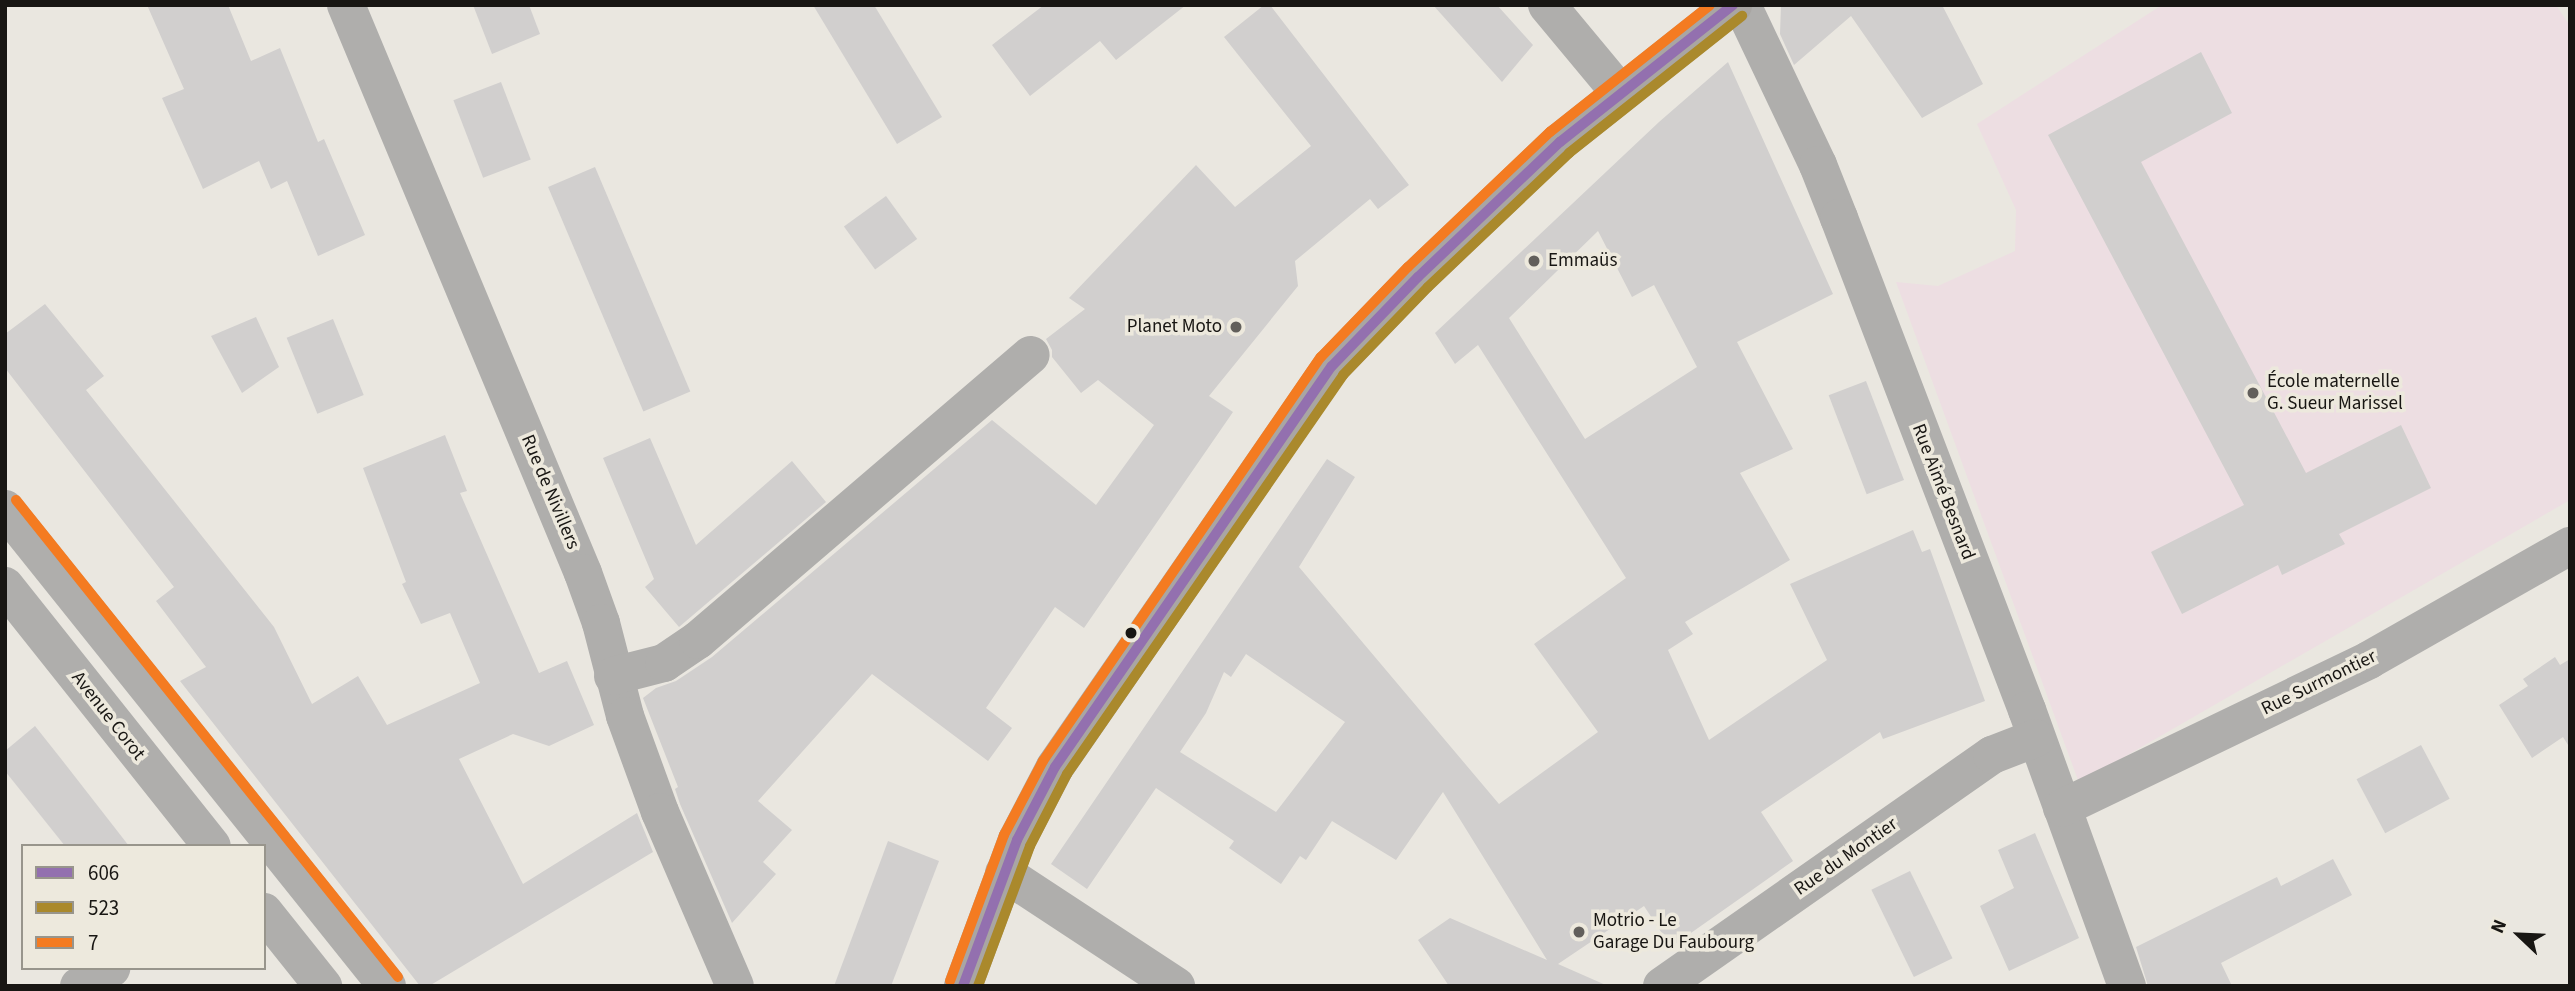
<!DOCTYPE html>
<meta charset="utf-8">
<style>
body{margin:0}
#map{position:relative;width:2575px;height:991px;overflow:hidden;background:#eae7e0;font-family:"Source Sans 3",sans-serif}
div>[style]{position:absolute}
.education>*{inset:0;background:#eddee2}
.building>*{inset:0;background:#d1cfce;transform-origin:0 0}
.minor>*{height:38px;margin:-19px;padding:0 19px;transform-origin:19px;border-radius:19px;background:#afaeac}
.major>*{height:38px;margin:-19px;padding:0 19px;transform-origin:19px;border-radius:19px;background:#a9a6a3}
.bus-1>*{height:10px;margin:-5px;padding:0 5px;transform-origin:5px;border-radius:5px;background:#9370af}
.bus-2>*{height:10px;margin:-5px;padding:0 5px;transform-origin:5px;border-radius:5px;background:#aa892c}
.bus-3>*{height:10px;margin:-5px;padding:0 5px;transform-origin:5px;border-radius:5px;background:#f47b21}
.dots>*{width:19px;height:19px;translate:-50% -50%;box-sizing:border-box;border:4px solid #ede9dd;border-radius:50%}
span{translate:-50% -50%;white-space:nowrap;text-align:center;line-height:1.15;-webkit-text-stroke:7px #ede9dd;paint-order:stroke}
.poi-label{font-size:19px;color:#181613}
.left{translate:0 -50%;text-align:left}
.right{translate:-100% -50%;text-align:right}
.street-label{font-size:19px;color:#181613}
.frame{position:absolute;inset:0;border:7px solid #181613;pointer-events:none}
.legend{position:absolute;left:21px;top:844px;width:245px;height:126px;box-sizing:border-box;background:#ede9dd;border:2px solid #98958c;margin:0;padding:9px 12px;list-style:none;font-size:21px;color:#181613}
.legend li{display:flex;align-items:center;gap:14px;height:35px}
.legend b{width:35px;border:2px solid #98958c}
.north{position:absolute;left:2484px;top:900px;width:70px;height:70px;-webkit-text-stroke:5px #ede9dd;paint-order:stroke;rotate:293deg;font-size:19px;font-weight:700;line-height:28px;text-align:center;color:#181613}
.north::after{content:'';display:block;margin:auto;width:24px;height:32px;background:#181613;clip-path:polygon(50% 0,100% 100%,50% 72%,0 100%)}
</style>
<div id="map">
<div class="education">
<i style="clip-path:polygon(2162px 5px,2556px 5px,2570px 26px,2570px 500px,2079px 783px,1896px 282px,1938px 286px,2015px 251px,2016px 210px,1977px 124px)"></i>
</div>
<div class="building">
<i style="clip-path:polygon(147px 5px,228px 5px,251px 61px,280px 48px,318px 142px,324px 139px,365px 235px,318px 256px,287px 181px,271px 189px,259px 161px,203px 189px,162px 98px,184px 89px)"></i>
<i style="clip-path:polygon(473px 5px,529px 5px,540px 34px,492px 54px)"></i>
<i style="clip-path:polygon(813px 5px,874px 5px,942px 117px,897px 144px)"></i>
<i style="clip-path:polygon(1044px 5px,1186px 5px,1116px 60px,1100px 41px,1030px 96px,992px 45px)"></i>
<i style="clip-path:polygon(1264px 5px,1270px 5px,1409px 185px,1378px 209px,1370px 199px,1295px 261px,1298px 286px,1209px 396px,1233px 412px,1084px 628px,1055px 607px,986px 708px,1012px 728px,988px 761px,872px 674px,758px 801px,792px 830px,763px 862px,776px 874px,732px 923px,680px 804px,675px 789px,678px 787px,643px 698px,656px 688px,676px 681px,712px 657px,992px 420px,1096px 505px,1154px 425px,1098px 380px,1081px 393px,1052px 357px,1052px 350px,1046px 339px,1085px 309px,1069px 298px,1196px 165px,1235px 207px,1311px 146px,1224px 37px)"></i>
<i style="clip-path:polygon(1433px 5px,1497px 5px,1533px 45px,1502px 82px)"></i>
<i style="clip-path:polygon(1781px 5px,1942px 5px,1983px 84px,1922px 118px,1851px 16px,1794px 65px,1780px 34px)"></i>
<i style="clip-path:polygon(2201px 52px,2232px 113px,2141px 162px,2268px 401px,2306px 473px,2401px 425px,2431px 488px,2339px 534px,2345px 544px,2282px 575px,2278px 565px,2182px 614px,2151px 552px,2244px 505px,2048px 135px)"></i>
<i style="clip-path:polygon(evenodd,1728px 62px,1833px 294px,1737px 342px,1793px 449px,1740px 473px,1790px 560px,1685px 622px,1693px 634px,1668px 650px,1709px 740px,1827px 660px,1790px 584px,1913px 530px,1922px 552px,1930px 549px,1985px 701px,1883px 739px,1880px 732px,1761px 812px,1793px 861px,1671px 947px,1644px 906px,1558px 964px,1608px 986px,1449px 986px,1418px 940px,1450px 918px,1547px 960px,1443px 792px,1396px 860px,1332px 821px,1306px 860px,1300px 856px,1281px 884px,1229px 848px,1234px 841px,1156px 788px,1087px 889px,1051px 864px,1327px 459px,1355px 477px,1299px 567px,1499px 804px,1598px 732px,1534px 644px,1626px 578px,1478px 345px,1455px 364px,1435px 333px,1659px 122px,1728px 62px,1598px 231px,1632px 297px,1654px 285px,1697px 367px,1585px 439px,1509px 318px,1598px 231px,1728px 62px,1246px 654px,1345px 722px,1276px 812px,1180px 752px,1206px 713px,1224px 672px,1231px 677px,1246px 654px)"></i>
<i style="left:501px;top:82px;width:83px;height:51px;rotate:69deg"></i>
<i style="left:595px;top:167px;width:244px;height:51px;rotate:67deg"></i>
<i style="left:886px;top:196px;width:53px;height:52px;rotate:54deg"></i>
<i style="clip-path:polygon(45px 304px,104px 376px,86px 390px,274px 627px,312px 704px,358px 676px,387px 725px,480px 683px,450px 613px,421px 624px,402px 584px,406px 582px,363px 468px,445px 435px,467px 491px,460px 493px,539px 673px,567px 661px,594px 725px,549px 746px,513px 734px,459px 759px,523px 884px,637px 813px,653px 852px,429px 986px,420px 986px,180px 681px,206px 667px,156px 601px,174px 587px,5px 368px,5px 334px)"></i>
<i style="clip-path:polygon(256px 317px,279px 367px,242px 393px,211px 336px)"></i>
<i style="left:333px;top:319px;width:82px;height:50px;rotate:68deg"></i>
<i style="left:1866px;top:381px;width:106px;height:40px;rotate:69deg"></i>
<i style="clip-path:polygon(650px 438px,696px 545px,792px 461px,826px 502px,679px 627px,645px 587px,654px 579px,603px 458px)"></i>
<i style="clip-path:polygon(2555px 657px,2560px 665px,2570px 659px,2570px 748px,2563px 737px,2532px 758px,2499px 705px,2528px 686px,2523px 679px)"></i>
<i style="clip-path:polygon(35px 726px,62px 760px,129px 846px,65px 846px,5px 771px,5px 751px)"></i>
<i style="left:2421px;top:745px;width:61px;height:73px;rotate:62deg"></i>
<i style="clip-path:polygon(2035px 833px,2079px 938px,2009px 971px,1980px 906px,2014px 888px,1998px 850px)"></i>
<i style="clip-path:polygon(888px 841px,939px 861px,891px 986px,834px 986px)"></i>
<i style="clip-path:polygon(2333px 859px,2352px 895px,2221px 963px,2232px 986px,2148px 986px,2136px 947px,2277px 877px,2281px 886px)"></i>
<i style="left:1910px;top:871px;width:97px;height:43px;rotate:64deg"></i>
</div>
<div class="minor">
<i style="left:346px;top:5px;width:615px;rotate:67.35deg"></i>
<i style="left:583px;top:573px;width:53px;rotate:70.2deg"></i>
<i style="left:601px;top:623px;width:96px;rotate:75.5deg"></i>
<i style="left:625px;top:716px;width:102px;rotate:70deg"></i>
<i style="left:660px;top:812px;width:189px;rotate:66.7deg"></i>
<i style="left:1547px;top:5px;width:114px;rotate:50.3deg"></i>
<i style="left:1742px;top:5px;width:177px;rotate:64.6deg"></i>
<i style="left:1818px;top:165px;width:57px;rotate:68.4deg"></i>
<i style="left:1839px;top:218px;width:527px;rotate:69.09deg"></i>
<i style="left:2027px;top:710px;width:294px;rotate:70.1deg"></i>
<i style="left:5px;top:509px;width:611px;rotate:51.31deg"></i>
<i style="left:5px;top:586px;width:332px;rotate:51.5deg"></i>
<i style="left:613px;top:676px;width:53px;rotate:-14.3deg"></i>
<i style="left:664px;top:663px;width:41px;rotate:-34.1deg"></i>
<i style="left:698px;top:640px;width:438px;rotate:-40.6deg"></i>
<i style="left:2062px;top:808px;width:341px;rotate:-25.7deg"></i>
<i style="left:2369px;top:660px;width:231px;rotate:-29.6deg"></i>
<i style="left:1004px;top:873px;width:206px;rotate:33.3deg"></i>
<i style="left:264px;top:912px;width:95px;rotate:51.4deg"></i>
<i style="left:79px;top:986px;width:37px;rotate:-29deg"></i>
<i style="left:1662px;top:986px;width:403px;rotate:-35deg"></i>
<i style="left:1992px;top:755px;width:47px;rotate:-21.1deg"></i>
</div>
<div class="major">
<i style="left:963px;top:986px;width:156px;rotate:-69.7deg"></i>
<i style="left:1017px;top:840px;width:82px;rotate:-62.5deg"></i>
<i style="left:1055px;top:767px;width:487px;rotate:-55.4deg"></i>
<i style="left:1332px;top:366px;width:124px;rotate:-46deg"></i>
<i style="left:1418px;top:277px;width:196px;rotate:-43.6deg"></i>
<i style="left:1560px;top:142px;width:221px;rotate:-38.4deg"></i>
</div>
<div class="bus-1">
<i style="left:963px;top:986px;width:156px;rotate:-69.7deg"></i>
<i style="left:1017px;top:840px;width:82px;rotate:-62.5deg"></i>
<i style="left:1055px;top:767px;width:487px;rotate:-55.4deg"></i>
<i style="left:1332px;top:366px;width:124px;rotate:-46deg"></i>
<i style="left:1418px;top:277px;width:196px;rotate:-43.6deg"></i>
<i style="left:1560px;top:142px;width:221px;rotate:-38.4deg"></i>
</div>
<div class="bus-2">
<i style="left:978px;top:986px;width:149px;rotate:-69.6deg"></i>
<i style="left:1030px;top:846px;width:81px;rotate:-62.8deg"></i>
<i style="left:1067px;top:774px;width:485px;rotate:-55.3deg"></i>
<i style="left:1343px;top:375px;width:122px;rotate:-46deg"></i>
<i style="left:1428px;top:287px;width:195px;rotate:-43.5deg"></i>
<i style="left:1569px;top:153px;width:221px;rotate:-38.4deg"></i>
</div>
<div class="bus-3">
<i style="left:16px;top:500px;width:611px;rotate:51.31deg"></i>
<i style="left:950px;top:981px;width:156px;rotate:-69.7deg"></i>
<i style="left:1004px;top:835px;width:84px;rotate:-62.2deg"></i>
<i style="left:1043px;top:761px;width:490px;rotate:-55.5deg"></i>
<i style="left:1321px;top:357px;width:125px;rotate:-46deg"></i>
<i style="left:1408px;top:267px;width:196px;rotate:-43.6deg"></i>
<i style="left:1550px;top:132px;width:204px;rotate:-38.4deg"></i>
</div>
<div class="dots">
<i style="left:1534px;top:261px;background:#625f5b"></i>
<i style="left:1236px;top:327px;background:#625f5b"></i>
<i style="left:2253px;top:393px;background:#625f5b"></i>
<i style="left:1131px;top:633px;background:#181613"></i>
<i style="left:1579px;top:932px;background:#625f5b"></i>
</div>
<div class="poi-label">
<span class="left" style="left:1548px;top:261px">Emmaüs</span>
<span class="right" style="left:1222px;top:327px">Planet Moto</span>
<span class="left" style="left:2267px;top:393px">École maternelle<br>G. Sueur Marissel</span>
<span class="left" style="left:1593px;top:932px">Motrio - Le<br>Garage Du Faubourg</span>
</div>
<div class="street-label">
<span style="left:550px;top:492px;rotate:67deg">Rue de Nivillers</span>
<span style="left:1943px;top:492px;rotate:69deg">Rue Aimé Besnard</span>
<span style="left:2319px;top:683px;rotate:-26deg">Rue Surmontier</span>
<span style="left:108px;top:716px;rotate:52deg">Avenue Corot</span>
<span style="left:1846px;top:857px;rotate:-35deg">Rue du Montier</span>
</div>
<div class="frame"></div>
<ul class="legend">
<li><b style="height:9px;background:#9370af"></b>606</li>
<li><b style="height:9px;background:#aa892c"></b>523</li>
<li><b style="height:9px;background:#f47b21"></b>7</li>
</ul>
<div class="north">N</div>
</div>
